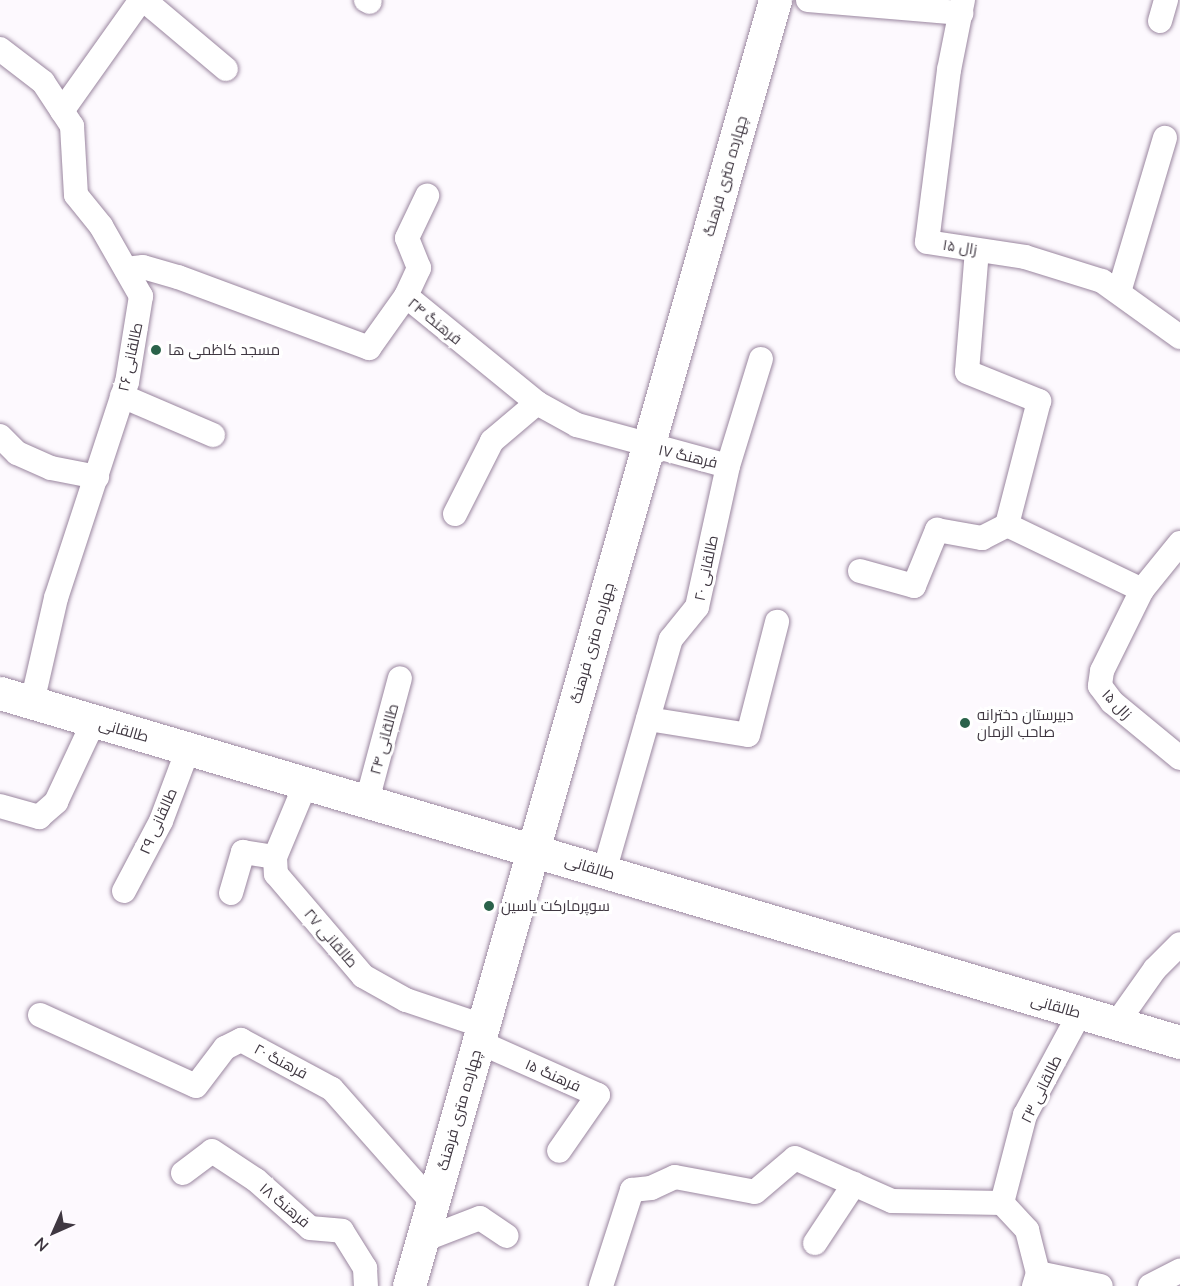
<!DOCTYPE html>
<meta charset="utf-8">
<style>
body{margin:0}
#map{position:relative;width:1180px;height:1286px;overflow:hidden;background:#fdf9fe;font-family:Mulish,Cairo,sans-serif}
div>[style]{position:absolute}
.roads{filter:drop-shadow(0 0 2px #9a869f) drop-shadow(0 0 2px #9a869f)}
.street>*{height:24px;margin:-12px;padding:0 12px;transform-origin:12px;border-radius:12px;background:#fff}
.secondary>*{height:33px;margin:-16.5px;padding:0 16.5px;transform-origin:16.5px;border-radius:16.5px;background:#fff}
.dots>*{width:16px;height:16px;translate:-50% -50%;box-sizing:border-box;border:3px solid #fff;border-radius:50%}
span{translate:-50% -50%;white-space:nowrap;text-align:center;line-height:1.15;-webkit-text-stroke:6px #fff;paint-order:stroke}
.street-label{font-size:15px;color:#3f3741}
.poi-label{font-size:15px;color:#3f3741}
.left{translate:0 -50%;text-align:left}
.north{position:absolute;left:24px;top:1202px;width:60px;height:60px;-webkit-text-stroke:4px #fff;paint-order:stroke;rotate:225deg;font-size:16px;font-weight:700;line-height:24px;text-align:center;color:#3f3741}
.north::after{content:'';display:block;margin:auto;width:21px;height:27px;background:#3f3741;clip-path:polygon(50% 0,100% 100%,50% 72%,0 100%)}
</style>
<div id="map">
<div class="roads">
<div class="street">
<i style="left:144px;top:0;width:107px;rotate:40.1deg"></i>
<i style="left:366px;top:0;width:4px;rotate:27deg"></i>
<i style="left:808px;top:0;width:154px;rotate:4.9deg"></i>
<i style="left:963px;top:0;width:71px;rotate:101.3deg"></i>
<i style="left:949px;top:70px;width:173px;rotate:97.3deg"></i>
<i style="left:927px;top:242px;width:99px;rotate:8.7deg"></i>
<i style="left:1025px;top:257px;width:81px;rotate:17.3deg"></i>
<i style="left:1102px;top:281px;width:96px;rotate:35.7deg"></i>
<i style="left:1160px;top:21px;width:22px;rotate:-74deg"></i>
<i style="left:0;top:49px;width:54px;rotate:37.5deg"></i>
<i style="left:43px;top:82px;width:53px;rotate:56.6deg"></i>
<i style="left:72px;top:126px;width:69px;rotate:86.7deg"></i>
<i style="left:76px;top:195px;width:40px;rotate:51deg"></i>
<i style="left:101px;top:226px;width:81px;rotate:60.3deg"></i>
<i style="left:141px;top:296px;width:87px;rotate:99.2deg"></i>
<i style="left:127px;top:382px;width:227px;rotate:108.2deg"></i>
<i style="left:56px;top:598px;width:108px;rotate:102.9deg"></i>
<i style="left:62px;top:111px;width:136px;rotate:-54.6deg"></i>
<i style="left:977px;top:250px;width:122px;rotate:94.7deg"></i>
<i style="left:967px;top:372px;width:78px;rotate:21.9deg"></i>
<i style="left:1039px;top:401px;width:128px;rotate:104.5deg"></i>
<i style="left:1007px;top:525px;width:150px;rotate:25.7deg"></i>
<i style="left:126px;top:269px;width:17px;rotate:-7deg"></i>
<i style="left:143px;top:267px;width:36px;rotate:16deg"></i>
<i style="left:178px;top:277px;width:204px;rotate:20.4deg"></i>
<i style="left:369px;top:348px;width:64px;rotate:-54.6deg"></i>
<i style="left:406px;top:296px;width:169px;rotate:39.2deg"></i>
<i style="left:537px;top:403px;width:46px;rotate:28.8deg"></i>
<i style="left:577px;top:425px;width:156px;rotate:15.2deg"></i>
<i style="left:1119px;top:292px;width:161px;rotate:-73.4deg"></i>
<i style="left:406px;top:296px;width:31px;rotate:-65deg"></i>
<i style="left:419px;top:268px;width:32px;rotate:-112deg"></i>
<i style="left:407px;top:238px;width:47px;rotate:-64.5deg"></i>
<i style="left:122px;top:396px;width:99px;rotate:23.2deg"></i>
<i style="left:0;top:436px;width:24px;rotate:45deg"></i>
<i style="left:17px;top:453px;width:37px;rotate:24deg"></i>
<i style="left:51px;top:468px;width:47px;rotate:11.1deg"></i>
<i style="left:455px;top:514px;width:82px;rotate:-63.1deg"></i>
<i style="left:492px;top:441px;width:59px;rotate:-40.2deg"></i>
<i style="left:1180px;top:543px;width:60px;rotate:129deg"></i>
<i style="left:1142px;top:590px;width:90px;rotate:116.3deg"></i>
<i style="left:1102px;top:671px;width:15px;rotate:98deg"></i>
<i style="left:1100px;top:686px;width:20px;rotate:53deg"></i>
<i style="left:1112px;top:702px;width:88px;rotate:39.5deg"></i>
<i style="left:860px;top:571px;width:56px;rotate:15.5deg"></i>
<i style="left:914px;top:586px;width:61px;rotate:-67.7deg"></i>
<i style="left:937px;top:530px;width:46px;rotate:10.1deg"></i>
<i style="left:982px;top:538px;width:28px;rotate:-27deg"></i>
<i style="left:648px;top:719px;width:101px;rotate:9.1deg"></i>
<i style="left:748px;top:735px;width:117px;rotate:-75.6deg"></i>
<i style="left:306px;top:783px;width:80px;rotate:112.7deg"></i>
<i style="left:275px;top:857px;width:17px;rotate:87deg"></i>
<i style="left:276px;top:874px;width:134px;rotate:49.5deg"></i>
<i style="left:363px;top:976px;width:49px;rotate:29.2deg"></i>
<i style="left:406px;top:1000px;width:81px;rotate:18.7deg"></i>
<i style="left:367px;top:801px;width:127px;rotate:-75deg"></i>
<i style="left:0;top:806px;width:41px;rotate:15.8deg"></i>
<i style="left:39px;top:817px;width:23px;rotate:-41deg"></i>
<i style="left:56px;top:802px;width:89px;rotate:-64.9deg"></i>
<i style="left:604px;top:872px;width:242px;rotate:-74deg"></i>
<i style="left:671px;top:639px;width:41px;rotate:-50.9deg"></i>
<i style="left:697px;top:607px;width:144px;rotate:-77.6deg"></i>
<i style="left:728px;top:466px;width:112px;rotate:-72.9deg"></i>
<i style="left:124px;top:891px;width:79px;rotate:-62.1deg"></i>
<i style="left:161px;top:821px;width:77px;rotate:-69.4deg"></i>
<i style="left:231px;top:893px;width:43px;rotate:-73.7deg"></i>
<i style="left:243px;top:852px;width:32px;rotate:9deg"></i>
<i style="left:40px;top:1015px;width:171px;rotate:24.5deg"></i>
<i style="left:196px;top:1086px;width:48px;rotate:-52.7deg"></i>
<i style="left:225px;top:1048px;width:18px;rotate:-27deg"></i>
<i style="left:241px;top:1040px;width:103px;rotate:28.3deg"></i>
<i style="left:332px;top:1089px;width:152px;rotate:48.5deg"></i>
<i style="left:1116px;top:1024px;width:67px;rotate:-54.7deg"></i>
<i style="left:1155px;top:969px;width:35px;rotate:-45deg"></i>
<i style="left:479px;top:1042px;width:130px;rotate:24deg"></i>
<i style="left:598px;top:1095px;width:68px;rotate:124.9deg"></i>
<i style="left:183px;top:1173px;width:36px;rotate:-37deg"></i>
<i style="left:212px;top:1151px;width:53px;rotate:33.4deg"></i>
<i style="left:256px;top:1180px;width:72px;rotate:41.6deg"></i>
<i style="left:310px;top:1228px;width:32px;rotate:5deg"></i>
<i style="left:342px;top:1231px;width:44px;rotate:58.1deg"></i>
<i style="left:365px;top:1268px;width:18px;rotate:87deg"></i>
<i style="left:1002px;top:1203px;width:91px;rotate:-75.4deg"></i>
<i style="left:1025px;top:1115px;width:116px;rotate:-61.7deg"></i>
<i style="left:423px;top:1240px;width:61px;rotate:-21.1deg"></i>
<i style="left:480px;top:1218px;width:32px;rotate:34deg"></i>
<i style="left:815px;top:1243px;width:71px;rotate:-56.5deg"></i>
<i style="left:1038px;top:1273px;width:64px;rotate:11.7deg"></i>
<i style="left:601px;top:1286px;width:101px;rotate:-72.1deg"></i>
<i style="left:632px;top:1190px;width:19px;rotate:-6deg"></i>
<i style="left:651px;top:1188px;width:26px;rotate:-25deg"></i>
<i style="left:675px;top:1177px;width:81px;rotate:10.6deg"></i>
<i style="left:755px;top:1192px;width:52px;rotate:-40.4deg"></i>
<i style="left:795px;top:1158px;width:106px;rotate:23.9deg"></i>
<i style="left:892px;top:1201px;width:110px;rotate:1deg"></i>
<i style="left:1002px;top:1203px;width:37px;rotate:47deg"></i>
<i style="left:1027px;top:1230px;width:44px;rotate:75.7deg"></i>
<i style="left:1038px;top:1273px;width:14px;rotate:107deg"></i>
<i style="left:1150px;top:1286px;width:34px;rotate:-27deg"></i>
</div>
<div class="secondary">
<i style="left:0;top:693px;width:1231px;rotate:16.48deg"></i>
<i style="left:409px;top:1286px;width:1337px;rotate:-74.11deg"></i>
</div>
</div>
<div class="dots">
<i style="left:156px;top:350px;background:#2a624a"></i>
<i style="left:965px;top:723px;background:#2a624a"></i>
<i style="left:489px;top:906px;background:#2a624a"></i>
</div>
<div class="street-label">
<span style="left:725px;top:176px;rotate:-74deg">چهارده متری فرهنگ</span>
<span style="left:960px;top:247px;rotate:9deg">زال ۱۵</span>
<span style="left:435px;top:321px;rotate:39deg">فرهنگ ۲۴</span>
<span style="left:130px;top:357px;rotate:-78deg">طالقانی ۲۶</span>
<span style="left:688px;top:456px;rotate:13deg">فرهنگ ۱۷</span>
<span style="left:706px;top:568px;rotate:-78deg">طالقانی ۲۰</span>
<span style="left:592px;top:643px;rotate:-74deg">چهارده متری فرهنگ</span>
<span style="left:1117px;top:704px;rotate:46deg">زال ۱۵</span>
<span style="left:124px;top:730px;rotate:16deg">طالقانی</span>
<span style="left:384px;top:739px;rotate:-75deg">طالقانی ۲۴</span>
<span style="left:158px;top:821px;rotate:-66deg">طالقانی ۲۹</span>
<span style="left:590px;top:867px;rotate:17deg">طالقانی</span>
<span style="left:331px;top:938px;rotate:49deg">طالقانی ۲۷</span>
<span style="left:1056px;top:1006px;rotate:16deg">طالقانی</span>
<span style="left:281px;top:1061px;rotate:28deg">فرهنگ ۲۰</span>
<span style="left:553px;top:1075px;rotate:24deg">فرهنگ ۱۵</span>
<span style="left:1041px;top:1089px;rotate:-64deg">طالقانی ۲۳</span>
<span style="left:459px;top:1110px;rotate:-74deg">چهارده متری فرهنگ</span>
<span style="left:285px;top:1205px;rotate:40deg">فرهنگ ۱۸</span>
</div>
<div class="poi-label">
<span class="left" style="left:168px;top:350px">مسجد کاظمی ها</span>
<span class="left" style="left:977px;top:723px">دبیرستان دخترانه<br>صاحب الزمان</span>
<span class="left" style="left:501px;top:906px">سوپرمارکت یاسین</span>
</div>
<div class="north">N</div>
</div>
